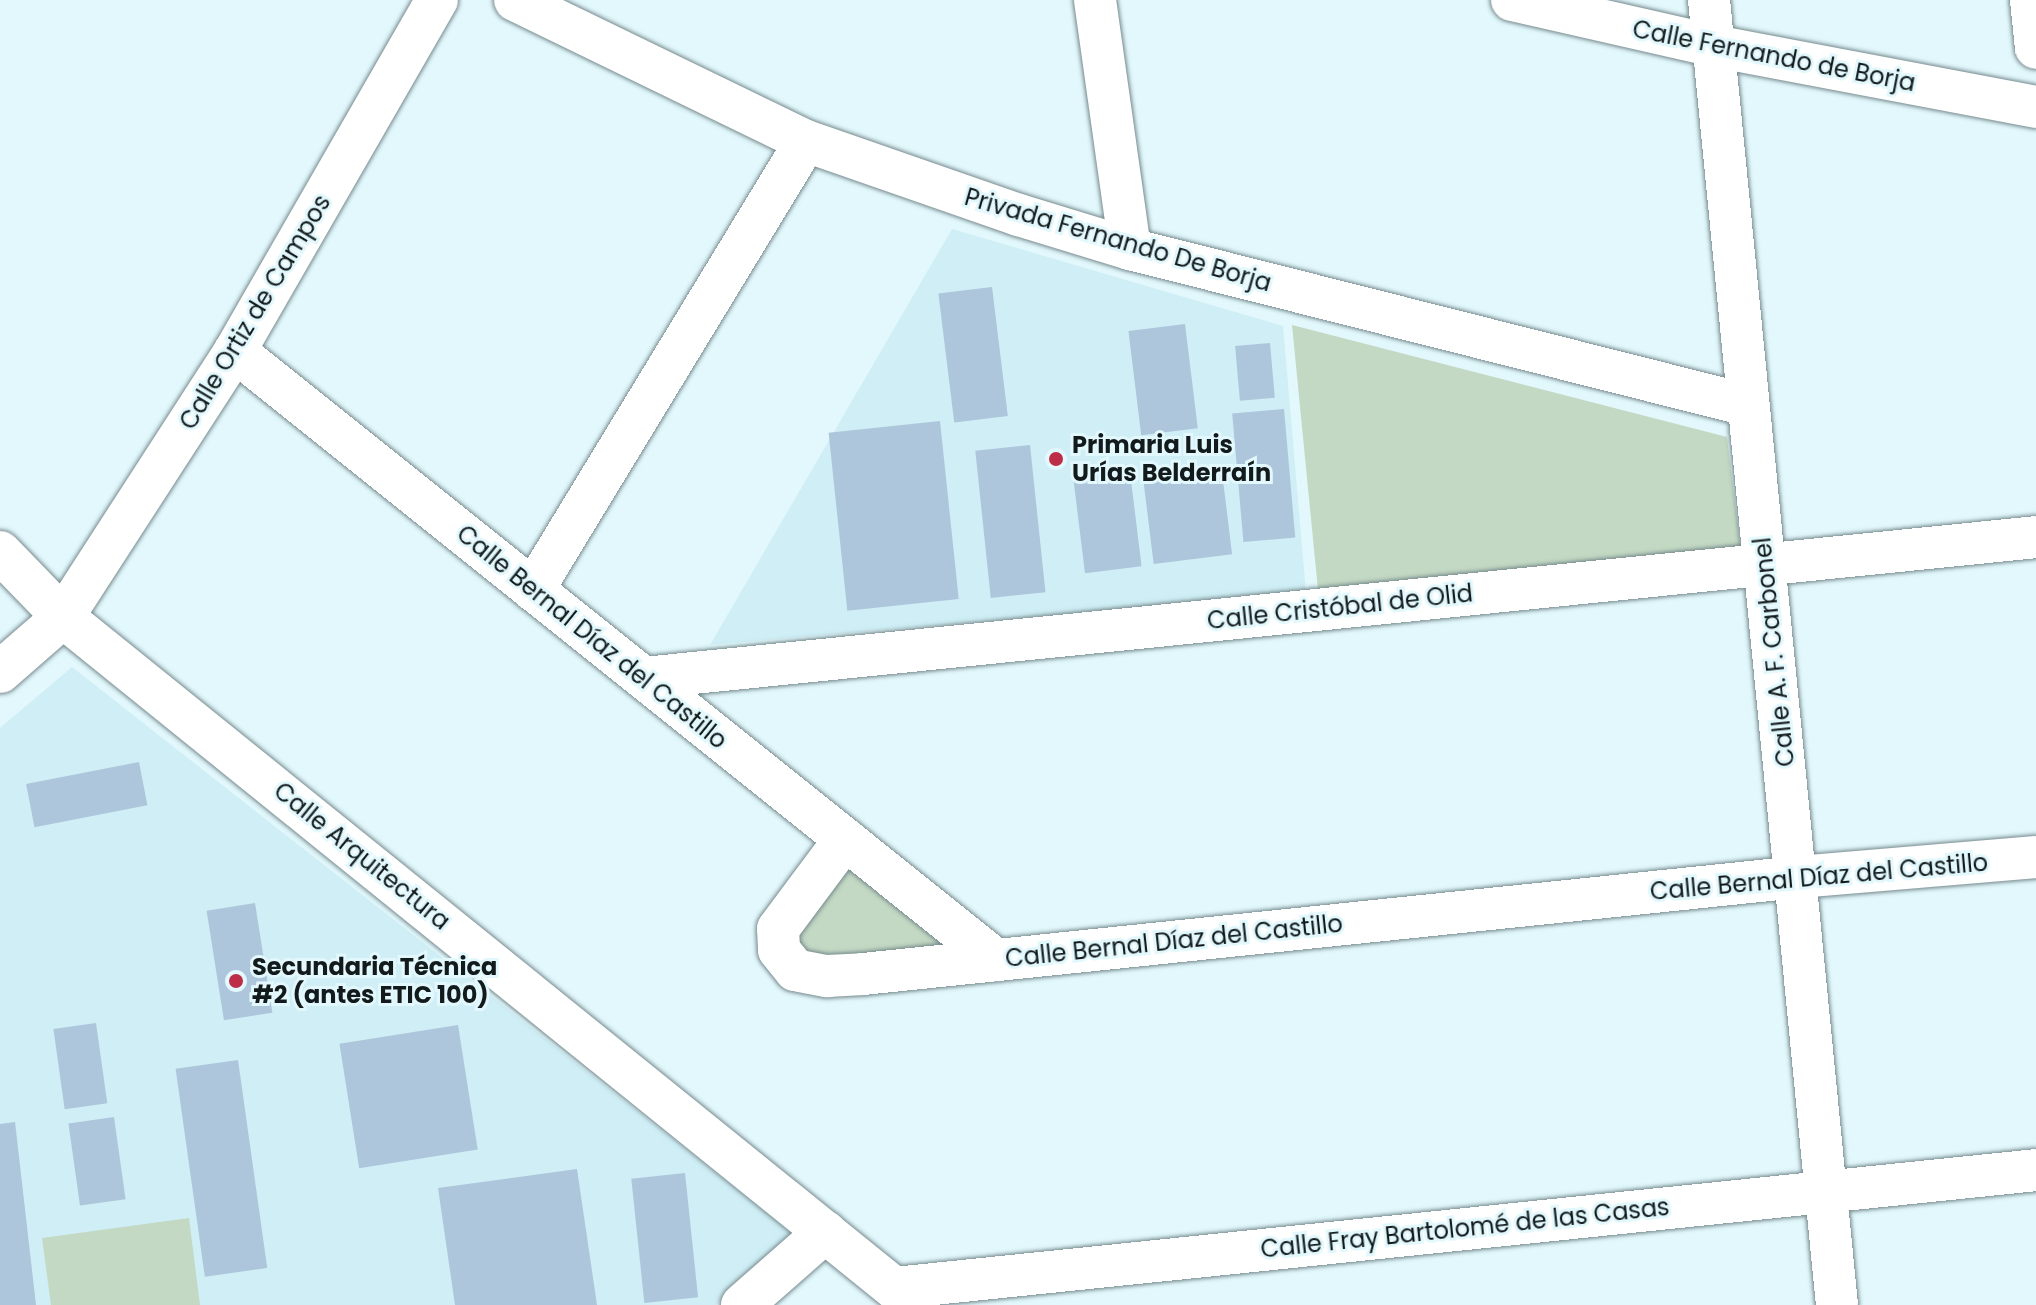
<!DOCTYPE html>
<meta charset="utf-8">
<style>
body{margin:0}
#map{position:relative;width:2036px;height:1305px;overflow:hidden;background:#e2f8fc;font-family:Poppins,sans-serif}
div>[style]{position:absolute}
.built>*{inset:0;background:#cfeef5}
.green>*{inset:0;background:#c3d9c3}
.building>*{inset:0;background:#adc6db;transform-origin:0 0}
.roads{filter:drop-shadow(0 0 2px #778a8e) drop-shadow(0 0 2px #778a8e)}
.minor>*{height:42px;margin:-21px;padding:0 21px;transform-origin:21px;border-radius:21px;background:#fff}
.dots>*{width:22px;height:22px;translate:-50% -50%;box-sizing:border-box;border:4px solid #e2f8fc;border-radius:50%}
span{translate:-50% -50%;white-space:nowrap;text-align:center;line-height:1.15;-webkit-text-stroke:6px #e2f8fc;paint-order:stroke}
.street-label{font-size:24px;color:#131a1c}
.poi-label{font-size:24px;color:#131a1c;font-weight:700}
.left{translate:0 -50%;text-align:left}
</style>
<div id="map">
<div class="built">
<i style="clip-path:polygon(952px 229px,1283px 326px,1306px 593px,710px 645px)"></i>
<i style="clip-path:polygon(72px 667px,795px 1235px,716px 1305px,0 1305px,0 728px)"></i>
</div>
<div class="green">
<i style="clip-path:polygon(1292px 325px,1727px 437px,1742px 560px,1318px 590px)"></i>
<i style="clip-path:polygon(845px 839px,996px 960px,827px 976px,778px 929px)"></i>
<i style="clip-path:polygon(189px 1218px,200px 1305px,51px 1305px,42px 1238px)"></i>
</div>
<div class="building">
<i style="left:992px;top:287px;width:130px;height:54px;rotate:83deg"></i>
<i style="left:1185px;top:324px;width:105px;height:57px;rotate:83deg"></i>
<i style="left:1270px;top:343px;width:55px;height:35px;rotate:85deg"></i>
<i style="left:1284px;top:409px;width:129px;height:52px;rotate:85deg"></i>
<i style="left:940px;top:421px;width:179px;height:112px;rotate:84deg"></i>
<i style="left:1030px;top:445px;width:148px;height:55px;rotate:84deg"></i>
<i style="left:1129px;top:464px;width:103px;height:57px;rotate:83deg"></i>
<i style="left:1221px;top:464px;width:91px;height:79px;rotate:83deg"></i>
<i style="left:139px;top:762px;width:44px;height:115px;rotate:79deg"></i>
<i style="left:255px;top:903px;width:111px;height:49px;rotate:81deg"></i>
<i style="left:96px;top:1023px;width:81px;height:43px;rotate:82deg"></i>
<i style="left:458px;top:1025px;width:126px;height:120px;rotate:81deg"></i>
<i style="left:238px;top:1060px;width:210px;height:63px;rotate:82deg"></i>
<i style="left:114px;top:1117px;width:83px;height:46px;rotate:82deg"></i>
<i style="clip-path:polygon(15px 1122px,36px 1305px,0 1305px,0 1124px)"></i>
<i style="clip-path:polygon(577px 1169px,597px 1305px,455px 1305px,438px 1188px)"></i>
<i style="left:685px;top:1173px;width:125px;height:54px;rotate:84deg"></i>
</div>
<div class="roads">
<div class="minor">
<i style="left:515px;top:0;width:323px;rotate:25.9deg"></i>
<i style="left:806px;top:141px;width:225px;rotate:19.2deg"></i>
<i style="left:1019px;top:215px;width:116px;rotate:17deg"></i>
<i style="left:1130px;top:249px;width:636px;rotate:14.19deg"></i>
<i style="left:1095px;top:0;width:251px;rotate:82deg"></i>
<i style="left:1512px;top:0;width:207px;rotate:12.8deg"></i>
<i style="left:1714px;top:46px;width:328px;rotate:10.7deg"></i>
<i style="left:1709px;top:0;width:1311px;rotate:84.4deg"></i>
<i style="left:2031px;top:0;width:48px;rotate:84.1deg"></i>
<i style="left:235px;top:351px;width:975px;rotate:38.67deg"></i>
<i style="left:0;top:552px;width:91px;rotate:45.9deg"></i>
<i style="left:63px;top:617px;width:1095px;rotate:38.92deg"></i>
<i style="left:533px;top:590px;width:525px;rotate:-58.7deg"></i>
<i style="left:0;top:672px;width:84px;rotate:-41.1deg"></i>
<i style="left:63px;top:617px;width:317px;rotate:-57.1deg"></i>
<i style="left:235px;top:351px;width:405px;rotate:-60.1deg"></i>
<i style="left:644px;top:678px;width:1399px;rotate:-5.78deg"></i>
<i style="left:845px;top:839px;width:112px;rotate:126.7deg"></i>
<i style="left:778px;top:929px;width:21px;rotate:87deg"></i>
<i style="left:779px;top:950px;width:26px;rotate:51deg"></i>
<i style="left:795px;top:970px;width:33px;rotate:11deg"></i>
<i style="left:827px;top:976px;width:36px;rotate:-3deg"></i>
<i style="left:863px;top:974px;width:940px;rotate:-5.92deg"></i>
<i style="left:1798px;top:877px;width:239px;rotate:-4.8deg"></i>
<i style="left:895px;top:1288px;width:1147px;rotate:-5.9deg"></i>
<i style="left:742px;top:1305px;width:111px;rotate:-41.3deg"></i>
</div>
</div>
<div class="dots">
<i style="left:1056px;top:459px;background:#be2d47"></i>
<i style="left:236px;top:981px;background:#be2d47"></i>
</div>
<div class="street-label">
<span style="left:1774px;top:56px;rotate:11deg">Calle Fernando de Borja</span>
<span style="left:1118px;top:240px;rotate:16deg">Privada Fernando De Borja</span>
<span style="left:255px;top:312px;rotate:-59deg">Calle Ortiz de Campos</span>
<span style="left:1340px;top:607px;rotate:-6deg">Calle Cristóbal de Olid</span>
<span style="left:592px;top:637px;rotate:39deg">Calle Bernal Díaz del Castillo</span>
<span style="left:1774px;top:652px;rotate:-96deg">Calle A. F. Carbonel</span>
<span style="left:362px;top:856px;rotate:39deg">Calle Arquitectura</span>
<span style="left:1819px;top:877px;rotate:-5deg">Calle Bernal Díaz del Castillo</span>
<span style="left:1174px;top:941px;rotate:-6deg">Calle Bernal Díaz del Castillo</span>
<span style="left:1465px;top:1228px;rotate:-6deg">Calle Fray Bartolomé de las Casas</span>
</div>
<div class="poi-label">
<span class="left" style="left:1072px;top:459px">Primaria Luis<br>Urías Belderraín</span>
<span class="left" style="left:252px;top:981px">Secundaria Técnica<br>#2 (antes ETIC 100)</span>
</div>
</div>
